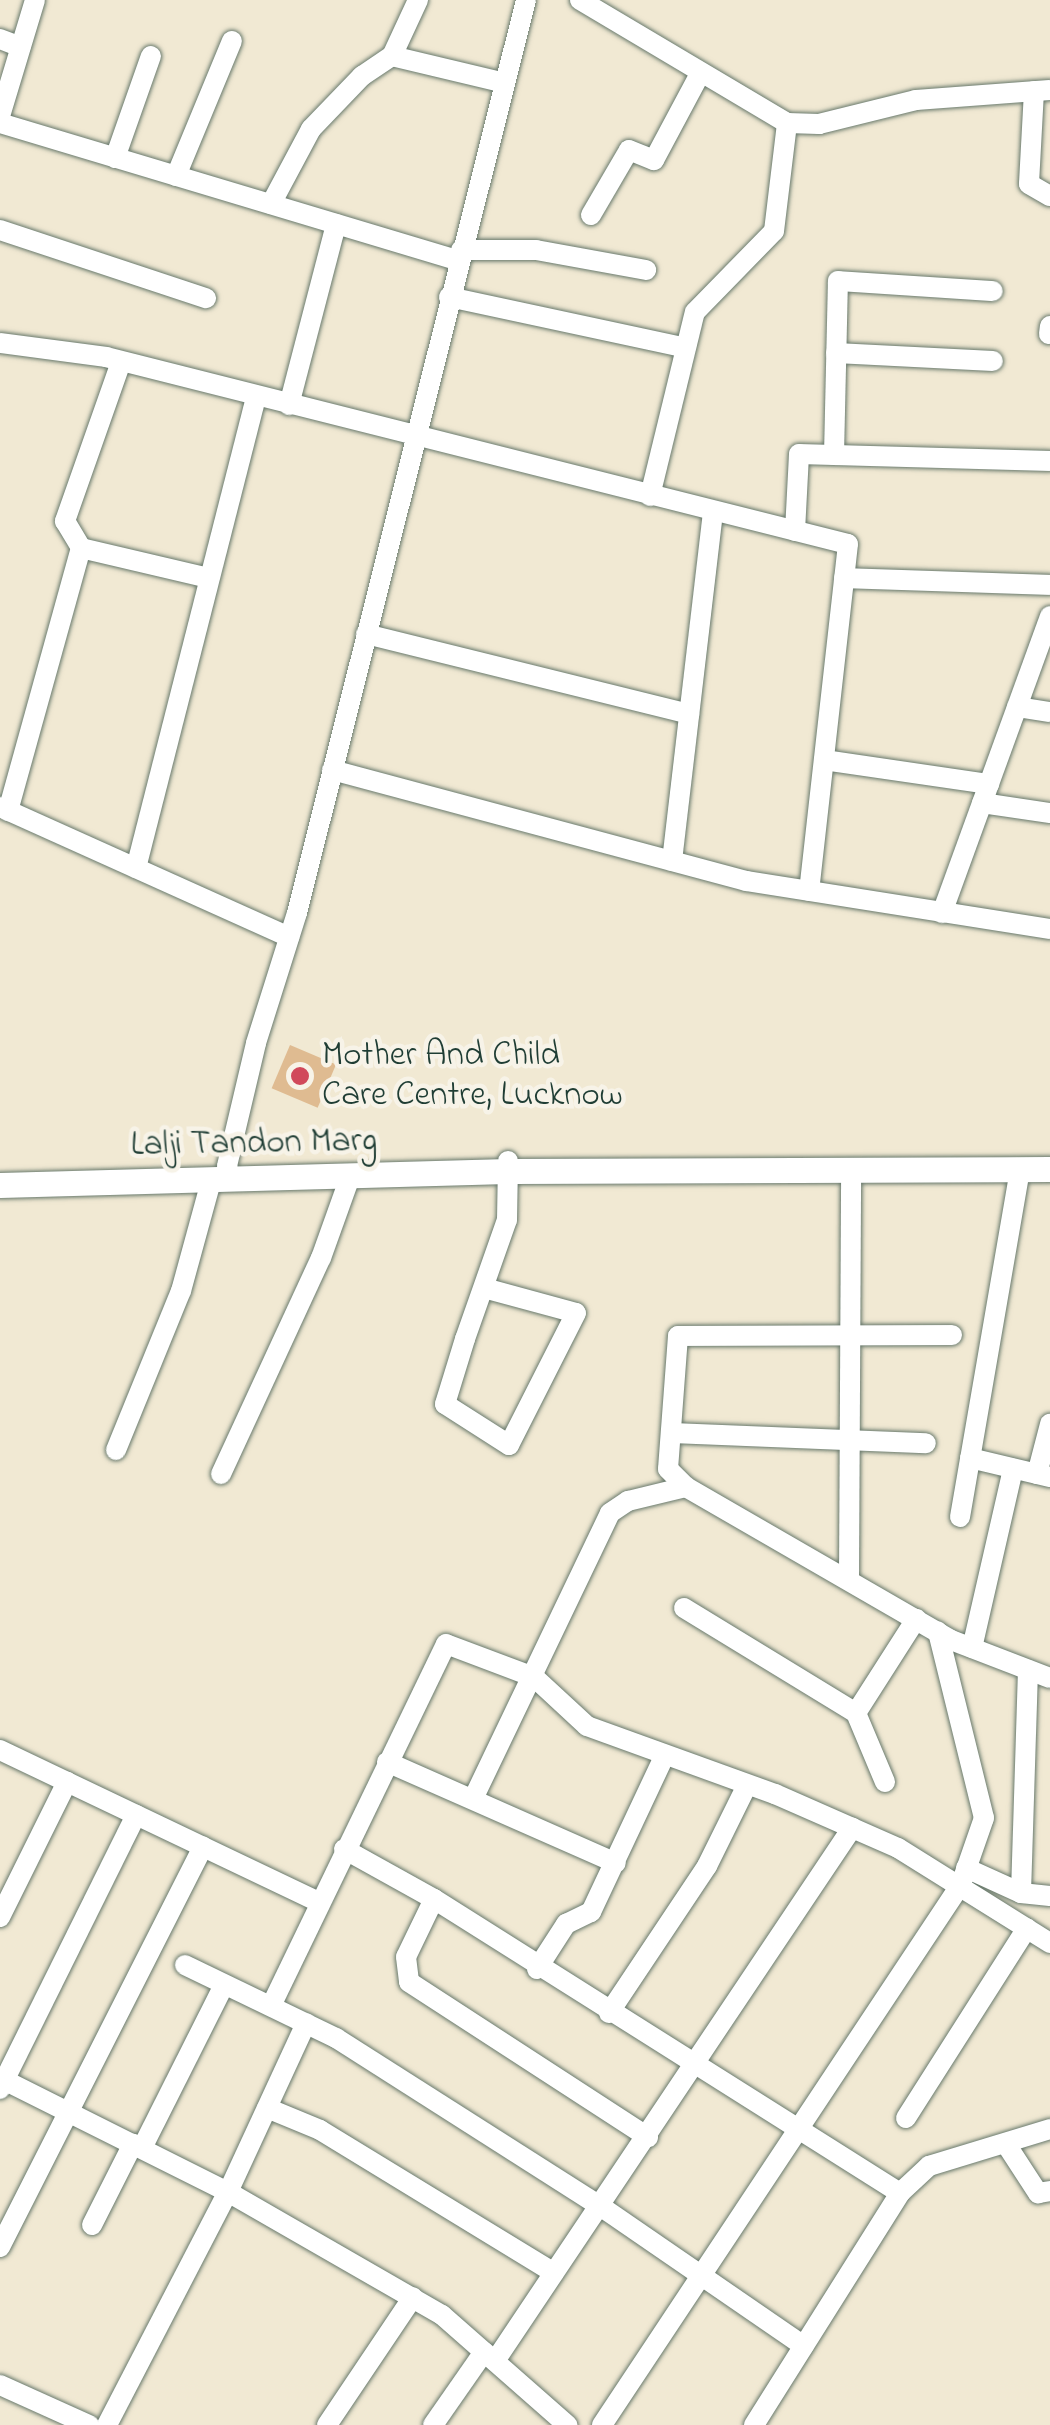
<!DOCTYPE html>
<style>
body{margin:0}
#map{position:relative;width:1050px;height:2425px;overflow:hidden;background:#f1e9d3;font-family:"Indie Flower",sans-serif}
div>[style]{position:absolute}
.building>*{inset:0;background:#dfbb91;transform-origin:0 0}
.roads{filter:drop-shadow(0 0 2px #68796c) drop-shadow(0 0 2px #68796c)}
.minor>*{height:20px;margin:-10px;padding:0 10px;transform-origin:10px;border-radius:10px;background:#fff}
.major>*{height:25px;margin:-12.5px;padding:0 12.5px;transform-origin:12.5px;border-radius:12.5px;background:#fff}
.dots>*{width:28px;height:28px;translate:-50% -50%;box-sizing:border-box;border:5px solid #f7f3e8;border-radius:50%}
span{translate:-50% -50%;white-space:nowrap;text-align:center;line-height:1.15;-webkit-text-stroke:9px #f7f3e8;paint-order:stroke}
.poi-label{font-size:35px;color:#1f3d34}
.left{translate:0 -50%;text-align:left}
.street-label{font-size:35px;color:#1f3d34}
</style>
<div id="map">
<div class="building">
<i style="left:290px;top:1045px;width:50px;height:47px;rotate:23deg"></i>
</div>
<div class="roads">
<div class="minor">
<i style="left:580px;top:0;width:241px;rotate:30.7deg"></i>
<i style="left:787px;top:123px;width:32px;rotate:2deg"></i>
<i style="left:819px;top:124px;width:100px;rotate:-13.9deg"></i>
<i style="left:916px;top:100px;width:134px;rotate:-4.3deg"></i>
<i style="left:0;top:39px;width:22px;rotate:21deg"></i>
<i style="left:392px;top:56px;width:116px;rotate:13.4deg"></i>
<i style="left:1034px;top:91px;width:93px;rotate:93.1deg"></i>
<i style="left:1029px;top:184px;width:24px;rotate:30deg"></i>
<i style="left:0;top:116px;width:121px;rotate:-73.2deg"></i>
<i style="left:0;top:123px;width:478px;rotate:16.7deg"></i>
<i style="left:115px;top:158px;width:108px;rotate:-70.6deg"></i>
<i style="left:176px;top:176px;width:146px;rotate:-67.5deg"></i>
<i style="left:271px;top:204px;width:85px;rotate:-61.9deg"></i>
<i style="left:311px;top:129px;width:74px;rotate:-46.1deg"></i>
<i style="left:362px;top:76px;width:36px;rotate:-34deg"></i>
<i style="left:392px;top:56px;width:62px;rotate:-65.1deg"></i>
<i style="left:591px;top:215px;width:75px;rotate:-59.7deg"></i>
<i style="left:629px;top:150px;width:27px;rotate:22deg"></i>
<i style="left:654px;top:160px;width:98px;rotate:-61.9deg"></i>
<i style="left:0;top:230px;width:217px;rotate:18.3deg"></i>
<i style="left:461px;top:250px;width:75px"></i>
<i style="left:536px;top:250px;width:112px;rotate:10.3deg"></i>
<i style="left:449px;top:297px;width:242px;rotate:12.1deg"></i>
<i style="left:1049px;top:334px;width:8px;rotate:-83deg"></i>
<i style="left:0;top:343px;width:107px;rotate:7.5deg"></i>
<i style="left:106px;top:357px;width:765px;rotate:14.15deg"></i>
<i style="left:848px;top:544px;width:349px;rotate:96.4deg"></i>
<i style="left:836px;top:353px;width:157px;rotate:2.9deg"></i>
<i style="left:121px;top:362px;width:169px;rotate:109.4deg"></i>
<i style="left:65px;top:521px;width:31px;rotate:59deg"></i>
<i style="left:81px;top:548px;width:131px;rotate:13.2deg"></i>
<i style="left:289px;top:405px;width:187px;rotate:-75.4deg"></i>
<i style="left:834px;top:455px;width:174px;rotate:-88.7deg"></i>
<i style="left:838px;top:281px;width:155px;rotate:3.7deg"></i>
<i style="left:650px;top:496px;width:189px;rotate:-76.3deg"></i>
<i style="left:695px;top:312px;width:113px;rotate:-45.7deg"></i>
<i style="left:774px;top:231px;width:109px;rotate:-83.1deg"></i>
<i style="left:795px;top:531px;width:77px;rotate:-87deg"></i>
<i style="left:799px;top:454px;width:251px;rotate:1.6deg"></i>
<i style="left:844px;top:578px;width:206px;rotate:1.9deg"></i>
<i style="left:366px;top:634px;width:333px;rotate:13.9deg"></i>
<i style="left:1017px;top:707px;width:33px;rotate:9deg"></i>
<i style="left:824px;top:760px;width:167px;rotate:8.3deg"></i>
<i style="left:332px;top:770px;width:429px;rotate:15deg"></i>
<i style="left:746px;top:881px;width:308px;rotate:9deg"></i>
<i style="left:982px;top:803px;width:69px;rotate:8.4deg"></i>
<i style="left:0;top:807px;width:317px;rotate:24.2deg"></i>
<i style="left:8px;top:811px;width:273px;rotate:-74.5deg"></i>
<i style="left:672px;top:861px;width:352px;rotate:-83.3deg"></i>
<i style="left:136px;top:868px;width:486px;rotate:-75.7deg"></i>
<i style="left:942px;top:913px;width:316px;rotate:-70deg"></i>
<i style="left:230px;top:1181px;width:15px;rotate:-101deg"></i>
<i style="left:227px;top:1166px;width:126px;rotate:-76.7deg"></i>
<i style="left:256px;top:1043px;width:136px;rotate:-72.5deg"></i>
<i style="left:297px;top:913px;width:941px;rotate:-75.92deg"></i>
<i style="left:484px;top:1288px;width:95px;rotate:15.2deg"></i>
<i style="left:576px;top:1313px;width:148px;rotate:116.9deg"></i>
<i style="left:509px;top:1445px;width:76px;rotate:-147.4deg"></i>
<i style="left:445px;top:1404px;width:68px;rotate:-72.9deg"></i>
<i style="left:465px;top:1339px;width:126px;rotate:-70.6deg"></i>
<i style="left:507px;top:1220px;width:59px;rotate:-89deg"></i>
<i style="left:952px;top:1335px;width:274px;rotate:179.8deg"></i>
<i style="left:678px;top:1336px;width:133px;rotate:94.3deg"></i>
<i style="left:668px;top:1469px;width:25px;rotate:45deg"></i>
<i style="left:686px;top:1487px;width:306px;rotate:30deg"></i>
<i style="left:951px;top:1640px;width:106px;rotate:21deg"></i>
<i style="left:672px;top:1433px;width:254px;rotate:2.3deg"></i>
<i style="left:116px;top:1450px;width:172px;rotate:-67.8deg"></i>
<i style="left:181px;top:1291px;width:114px;rotate:-74.7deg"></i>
<i style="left:970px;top:1458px;width:82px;rotate:13.4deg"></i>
<i style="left:221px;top:1474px;width:238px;rotate:-65.2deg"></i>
<i style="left:321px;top:1258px;width:86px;rotate:-70.3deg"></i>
<i style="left:1037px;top:1474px;width:52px;rotate:-75.4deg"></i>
<i style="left:960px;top:1517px;width:352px;rotate:-80.2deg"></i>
<i style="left:849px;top:1578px;width:406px;rotate:-89.7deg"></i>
<i style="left:684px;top:1608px;width:202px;rotate:31.4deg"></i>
<i style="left:972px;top:1648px;width:184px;rotate:-77.1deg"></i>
<i style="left:0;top:1750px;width:352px;rotate:25.5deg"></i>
<i style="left:387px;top:1762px;width:250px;rotate:23.8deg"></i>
<i style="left:885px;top:1782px;width:75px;rotate:-112.8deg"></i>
<i style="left:856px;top:1713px;width:112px;rotate:-57.4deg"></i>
<i style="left:473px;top:1799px;width:317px;rotate:-64.4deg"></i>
<i style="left:610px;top:1513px;width:22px;rotate:-34deg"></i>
<i style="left:628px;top:1501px;width:60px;rotate:-13.6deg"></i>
<i style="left:344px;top:1849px;width:103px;rotate:29.1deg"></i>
<i style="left:434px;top:1899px;width:551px;rotate:32.25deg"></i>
<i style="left:966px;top:1868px;width:60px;rotate:24.4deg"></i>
<i style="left:1021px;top:1893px;width:29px;rotate:6deg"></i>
<i style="left:1021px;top:1893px;width:223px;rotate:-88.2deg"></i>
<i style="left:434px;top:1899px;width:64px;rotate:115.8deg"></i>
<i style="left:406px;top:1957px;width:25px;rotate:83deg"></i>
<i style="left:409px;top:1982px;width:285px;rotate:33deg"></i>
<i style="left:0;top:1917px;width:151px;rotate:-63.6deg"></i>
<i style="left:185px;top:1965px;width:168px;rotate:25.8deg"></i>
<i style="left:336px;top:2038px;width:313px;rotate:32.5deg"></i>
<i style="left:600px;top:2206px;width:247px;rotate:34.5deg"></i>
<i style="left:537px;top:1969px;width:54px;rotate:-57.2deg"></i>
<i style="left:566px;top:1924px;width:28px;rotate:-26deg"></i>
<i style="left:591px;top:1912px;width:169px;rotate:-64.8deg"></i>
<i style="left:271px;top:2006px;width:402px;rotate:-64.2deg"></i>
<i style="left:446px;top:1644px;width:94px;rotate:20.6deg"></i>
<i style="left:534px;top:1677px;width:72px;rotate:42.8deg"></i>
<i style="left:587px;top:1726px;width:200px;rotate:19.9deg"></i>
<i style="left:775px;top:1794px;width:134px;rotate:23.7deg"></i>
<i style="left:898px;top:1848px;width:179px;rotate:32deg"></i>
<i style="left:609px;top:2013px;width:177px;rotate:-56.3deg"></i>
<i style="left:707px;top:1866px;width:90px;rotate:-63.7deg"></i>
<i style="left:0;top:2078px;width:255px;rotate:26.6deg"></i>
<i style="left:228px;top:2192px;width:247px;rotate:29.9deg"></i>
<i style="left:442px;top:2315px;width:167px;rotate:41.3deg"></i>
<i style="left:0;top:2089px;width:306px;rotate:-63.6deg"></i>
<i style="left:267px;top:2108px;width:57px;rotate:22.5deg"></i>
<i style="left:320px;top:2130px;width:274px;rotate:31.4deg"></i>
<i style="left:906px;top:2118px;width:225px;rotate:-57.5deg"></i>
<i style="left:1006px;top:2144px;width:59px;rotate:56.9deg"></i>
<i style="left:1038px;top:2193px;width:12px;rotate:-9deg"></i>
<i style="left:142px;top:2148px;width:182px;rotate:-63.3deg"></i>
<i style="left:92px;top:2225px;width:91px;rotate:-63.2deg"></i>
<i style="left:0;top:2247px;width:449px;rotate:-63.1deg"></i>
<i style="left:495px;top:2361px;width:642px;rotate:-56.19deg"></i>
<i style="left:0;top:2385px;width:98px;rotate:24.2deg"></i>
<i style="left:107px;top:2425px;width:263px;rotate:-62.6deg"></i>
<i style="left:228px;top:2192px;width:186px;rotate:-65.2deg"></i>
<i style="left:327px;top:2425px;width:154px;rotate:-56.1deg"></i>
<i style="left:433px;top:2425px;width:89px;rotate:-55.1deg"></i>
<i style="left:602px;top:2425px;width:649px;rotate:-56.43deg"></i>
<i style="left:961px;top:1884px;width:70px;rotate:-70.8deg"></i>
<i style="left:984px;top:1818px;width:192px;rotate:-103.9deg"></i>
<i style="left:754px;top:2425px;width:274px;rotate:-57.8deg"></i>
<i style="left:900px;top:2193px;width:40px;rotate:-43deg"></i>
<i style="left:929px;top:2166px;width:127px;rotate:-17deg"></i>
</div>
<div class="major">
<i style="left:0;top:1185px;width:511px;rotate:-1.57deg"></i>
<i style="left:511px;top:1171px;width:539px;rotate:-0.21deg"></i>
</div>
</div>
<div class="dots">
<i style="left:300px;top:1076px;background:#d1495b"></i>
</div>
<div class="poi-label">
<span class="left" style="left:322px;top:1076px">Mother And Child<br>Care Centre, Lucknow</span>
</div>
<div class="street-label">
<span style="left:254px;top:1144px;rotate:-1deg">Lalji Tandon Marg</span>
</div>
</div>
